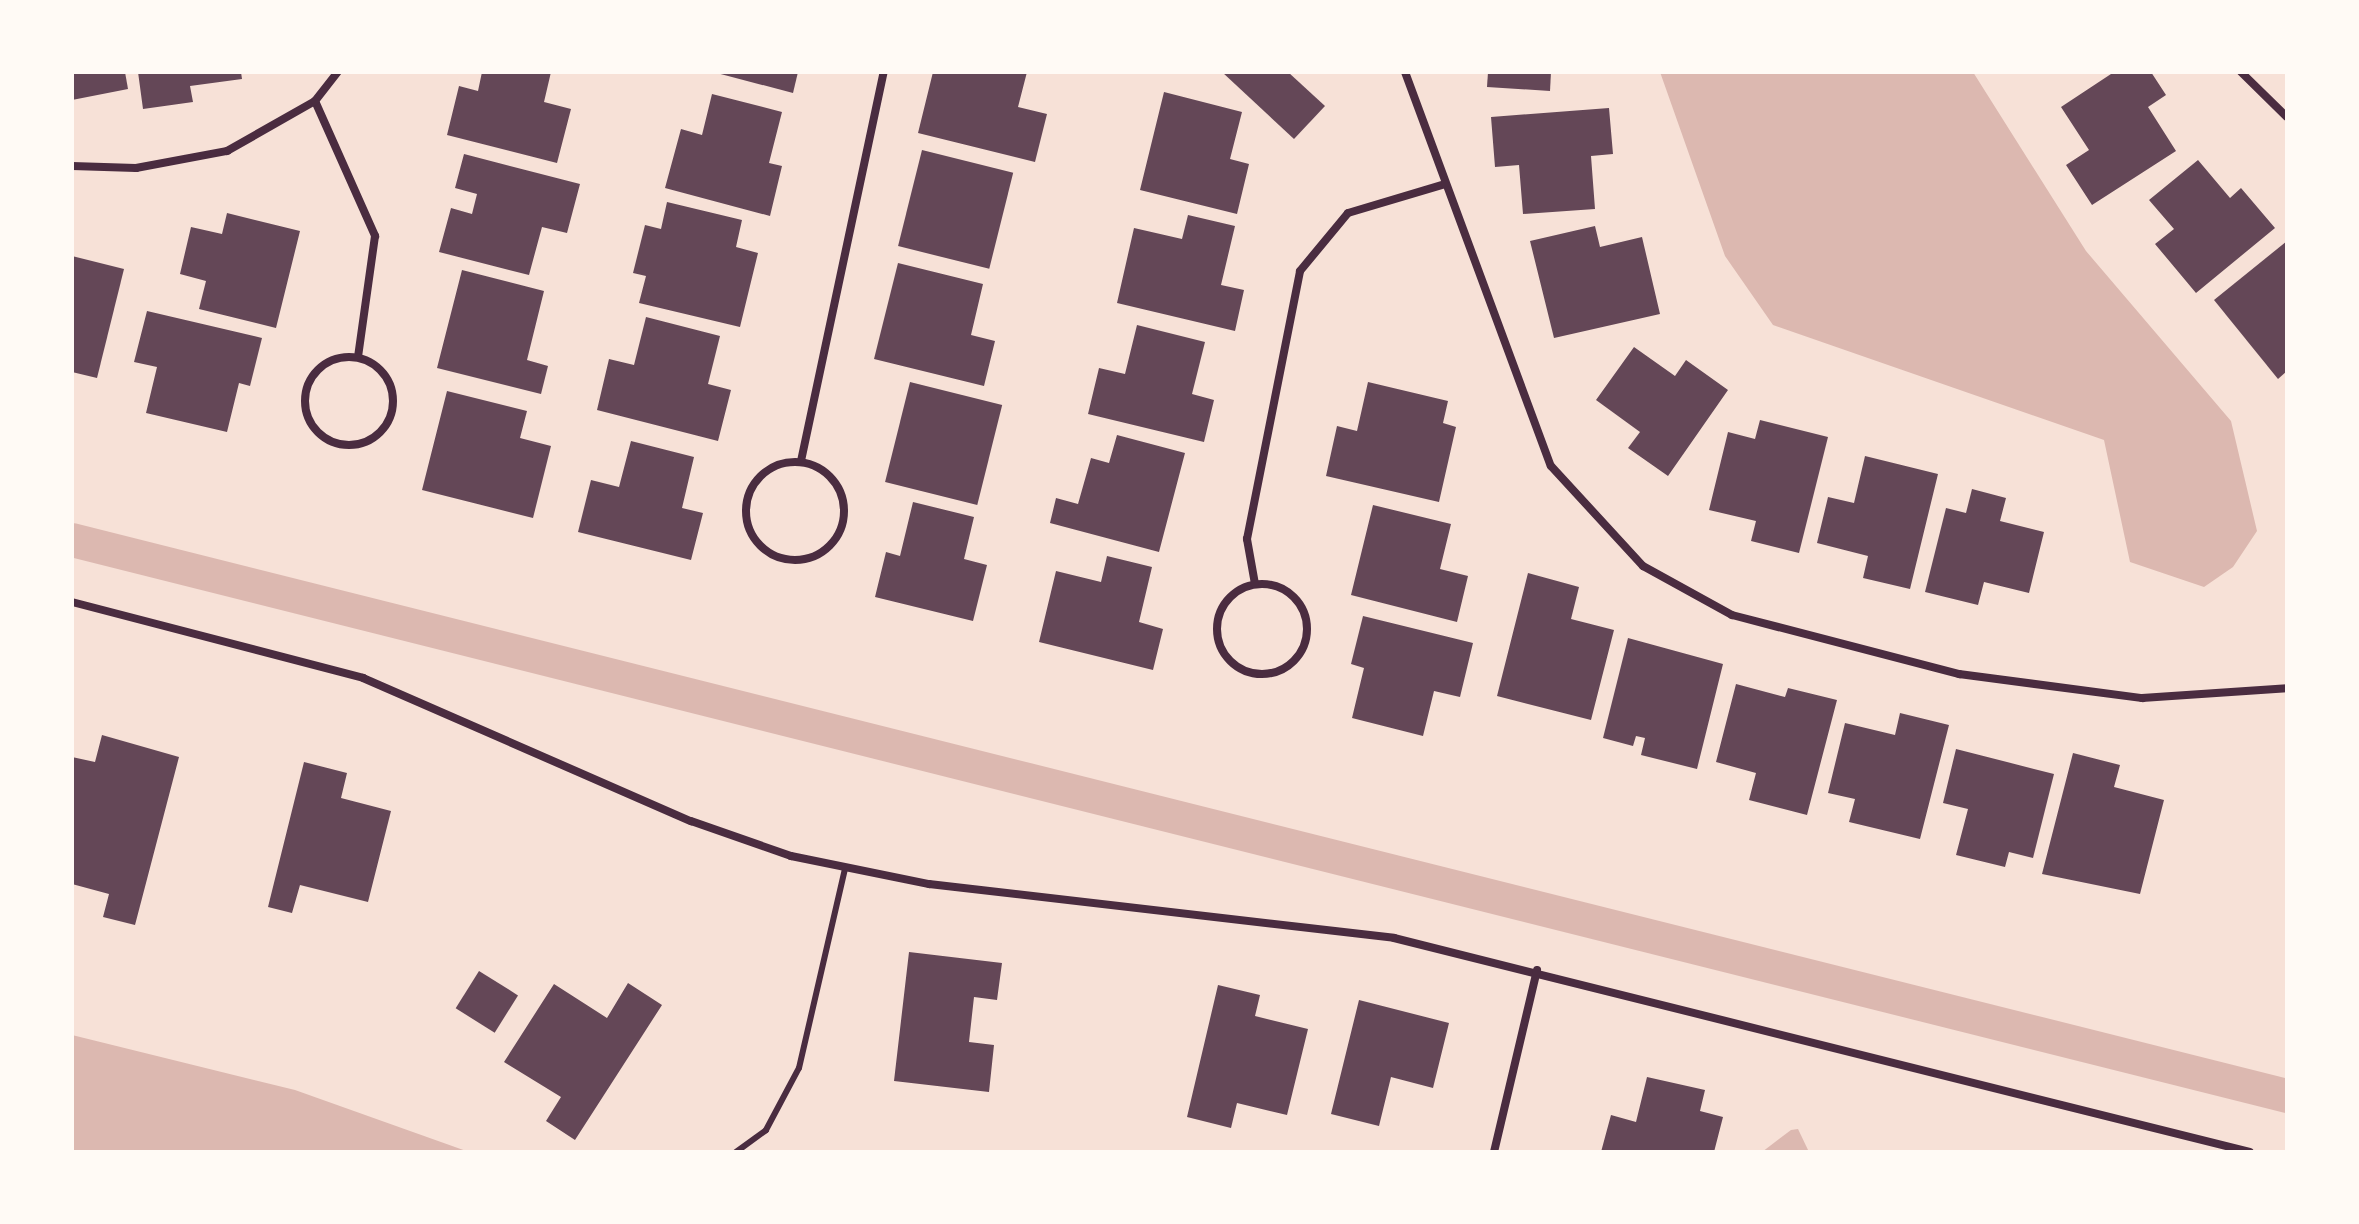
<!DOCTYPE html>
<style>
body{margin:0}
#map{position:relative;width:2359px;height:1224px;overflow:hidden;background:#f7e1d7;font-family:"PT Serif",serif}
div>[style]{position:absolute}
.water>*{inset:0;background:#dcb8b0}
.canal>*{height:34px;margin:-17px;padding:0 17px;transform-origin:17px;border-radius:17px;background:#dcb8b0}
.building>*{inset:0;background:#644757;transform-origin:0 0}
.service>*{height:6px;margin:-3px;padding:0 3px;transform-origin:3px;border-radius:3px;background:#4a2c40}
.minor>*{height:8px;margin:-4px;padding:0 4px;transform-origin:4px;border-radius:4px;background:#4a2c40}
.minor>.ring{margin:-4px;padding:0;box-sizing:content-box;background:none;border:8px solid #4a2c40;border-radius:50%}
span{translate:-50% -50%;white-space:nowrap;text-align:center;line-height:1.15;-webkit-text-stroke:6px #fffaf5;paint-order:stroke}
.frame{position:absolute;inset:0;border:74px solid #fffaf5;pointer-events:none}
</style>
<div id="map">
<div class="water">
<i style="clip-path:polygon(1660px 72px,1973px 72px,2086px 251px,2231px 421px,2257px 531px,2233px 567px,2204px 587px,2130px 562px,2104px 440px,1773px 325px,1725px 256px)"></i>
<i style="clip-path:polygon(72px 1035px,295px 1090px,469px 1152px,72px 1152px)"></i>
<i style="clip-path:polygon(1798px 1129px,1809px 1152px,1762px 1152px,1791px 1130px)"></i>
</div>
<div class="canal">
<i style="left:72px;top:540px;width:2284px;rotate:14.09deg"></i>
</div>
<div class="building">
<i style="clip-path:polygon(72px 72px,125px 72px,128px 89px,72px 100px)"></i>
<i style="clip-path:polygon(138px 72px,241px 72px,242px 79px,190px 86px,193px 102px,143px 109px)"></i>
<i style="clip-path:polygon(482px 72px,551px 72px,544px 102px,571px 109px,557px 163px,447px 135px,459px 86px,478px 91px)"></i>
<i style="clip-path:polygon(713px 72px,798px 72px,793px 93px)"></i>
<i style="clip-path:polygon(933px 72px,1027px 72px,1018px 107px,1047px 114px,1035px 162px,918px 133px)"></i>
<i style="clip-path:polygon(1222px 72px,1288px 72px,1325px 106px,1294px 139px)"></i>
<i style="clip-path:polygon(1488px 72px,1551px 72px,1550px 91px,1487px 87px)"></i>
<i style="clip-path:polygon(2114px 72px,2151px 72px,2166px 95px,2148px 107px,2176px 151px,2092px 205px,2066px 165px,2089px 150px,2061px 107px)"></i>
<i style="clip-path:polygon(1164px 92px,1242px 112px,1230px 159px,1249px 164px,1237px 214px,1140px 190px)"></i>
<i style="clip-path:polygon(712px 94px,782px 112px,769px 163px,782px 166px,770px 216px,665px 188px,681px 129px,702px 135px)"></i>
<i style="clip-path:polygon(1609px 108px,1613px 154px,1591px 156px,1595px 209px,1523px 214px,1519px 165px,1495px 167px,1491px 117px)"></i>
<i style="left:922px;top:150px;width:94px;height:99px;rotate:14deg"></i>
<i style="clip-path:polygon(464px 154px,580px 184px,567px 233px,542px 227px,529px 275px,439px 252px,451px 208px,472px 214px,477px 194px,455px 188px)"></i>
<i style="clip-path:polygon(2198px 160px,2230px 198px,2241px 188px,2275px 228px,2196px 293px,2155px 244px,2174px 229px,2149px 200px)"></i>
<i style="clip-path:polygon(667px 202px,742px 220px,736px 247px,758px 253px,740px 327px,639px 303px,646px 276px,633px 273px,645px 225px,661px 229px)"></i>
<i style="clip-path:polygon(227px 213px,300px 231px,276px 328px,199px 309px,206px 281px,180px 274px,191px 227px,222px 234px)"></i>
<i style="clip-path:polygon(1188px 215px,1235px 226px,1221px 285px,1244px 290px,1235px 331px,1117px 303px,1134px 228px,1182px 239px)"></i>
<i style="clip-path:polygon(1595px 226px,1600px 247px,1642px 237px,1660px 314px,1554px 338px,1530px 241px)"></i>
<i style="clip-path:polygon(2287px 241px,2287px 371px,2278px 379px,2214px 300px)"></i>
<i style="clip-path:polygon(72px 256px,124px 269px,97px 378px,72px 372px)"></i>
<i style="clip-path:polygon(898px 263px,983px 284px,971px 335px,995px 341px,984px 386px,874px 359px)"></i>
<i style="clip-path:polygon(462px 270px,544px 291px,527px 360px,548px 366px,541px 394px,437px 368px)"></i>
<i style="clip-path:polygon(147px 311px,262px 338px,250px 386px,239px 383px,227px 432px,146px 413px,157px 367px,134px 362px)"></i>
<i style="clip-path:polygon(646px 317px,720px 336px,708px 384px,731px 390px,718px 441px,597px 410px,609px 359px,634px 365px)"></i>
<i style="clip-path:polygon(1137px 325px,1205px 342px,1192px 394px,1214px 400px,1204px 442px,1088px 414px,1099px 368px,1125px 374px)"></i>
<i style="clip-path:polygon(1634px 347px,1675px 376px,1686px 360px,1728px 390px,1668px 476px,1628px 448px,1640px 432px,1596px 400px)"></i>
<i style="left:910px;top:382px;width:95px;height:103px;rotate:14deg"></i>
<i style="clip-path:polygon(1368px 382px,1448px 401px,1443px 423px,1456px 427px,1439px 502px,1326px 476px,1337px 426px,1357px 431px)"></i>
<i style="clip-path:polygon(447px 391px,527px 411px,520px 438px,551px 446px,533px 518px,422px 490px)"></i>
<i style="clip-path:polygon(1760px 420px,1828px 437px,1799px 553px,1751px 541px,1756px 521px,1709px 510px,1728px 432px,1755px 439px)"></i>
<i style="clip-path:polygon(1117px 435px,1185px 453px,1159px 552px,1050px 523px,1056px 498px,1078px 504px,1091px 458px,1109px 463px)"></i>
<i style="clip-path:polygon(631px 441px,694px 457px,682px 508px,703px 513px,691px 560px,578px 532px,591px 480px,619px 487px)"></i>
<i style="clip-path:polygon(1865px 456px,1938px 474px,1910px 589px,1863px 578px,1868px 556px,1817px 543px,1828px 497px,1854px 503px)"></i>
<i style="clip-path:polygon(1972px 489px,2006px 498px,2000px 521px,2044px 532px,2029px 593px,1984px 582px,1978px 605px,1925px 592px,1946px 508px,1966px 513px)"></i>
<i style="clip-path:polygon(913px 502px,974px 517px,964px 559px,987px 565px,973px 621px,875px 597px,886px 552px,900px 556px)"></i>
<i style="clip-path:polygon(1373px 505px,1451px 524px,1440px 569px,1468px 576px,1457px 622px,1351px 595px)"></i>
<i style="clip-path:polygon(1107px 556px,1152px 567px,1139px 622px,1163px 629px,1153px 670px,1039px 642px,1056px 571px,1101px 582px)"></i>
<i style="clip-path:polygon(1528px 573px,1579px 587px,1571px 619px,1614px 630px,1591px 720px,1497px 696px)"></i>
<i style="clip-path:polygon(1363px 616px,1473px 643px,1460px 697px,1434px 691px,1423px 736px,1352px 718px,1364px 668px,1351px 664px)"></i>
<i style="clip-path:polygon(1628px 638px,1723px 664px,1697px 769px,1641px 755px,1645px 738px,1636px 736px,1633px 746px,1603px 738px)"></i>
<i style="clip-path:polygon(1736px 684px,1785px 697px,1788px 688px,1837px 700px,1807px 815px,1749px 800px,1756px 773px,1716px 762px)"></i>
<i style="clip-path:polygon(1900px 713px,1949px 725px,1920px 839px,1849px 822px,1855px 799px,1828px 793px,1845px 723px,1895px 735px)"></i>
<i style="clip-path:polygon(102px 735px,179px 757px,135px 925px,103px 917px,109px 894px,72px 884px,72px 757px,95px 762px)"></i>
<i style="clip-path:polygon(1956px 749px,2054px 774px,2033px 858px,2009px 852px,2005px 867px,1956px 855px,1968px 809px,1943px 803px)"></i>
<i style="clip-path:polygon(2073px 753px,2120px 765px,2114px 787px,2164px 800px,2140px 894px,2042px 874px)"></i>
<i style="clip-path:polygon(304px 762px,347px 773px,341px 798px,391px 811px,368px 902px,300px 885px,292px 913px,268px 907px)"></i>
<i style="clip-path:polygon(909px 952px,1002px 963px,997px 1000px,974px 997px,969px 1042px,994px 1045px,989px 1092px,894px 1081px)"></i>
<i style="left:479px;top:971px;width:46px;height:44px;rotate:32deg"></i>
<i style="clip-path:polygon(628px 983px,662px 1005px,575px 1140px,546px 1121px,561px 1097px,504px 1062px,554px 984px,607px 1018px)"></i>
<i style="clip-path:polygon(1218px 985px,1260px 995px,1255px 1016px,1308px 1029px,1287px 1115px,1237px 1103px,1231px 1128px,1187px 1117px)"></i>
<i style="clip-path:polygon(1359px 1000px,1449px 1023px,1433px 1088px,1391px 1077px,1379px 1126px,1331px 1114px)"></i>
<i style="clip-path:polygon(1647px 1077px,1705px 1090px,1700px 1111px,1723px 1117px,1714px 1152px,1601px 1152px,1611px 1115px,1636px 1122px)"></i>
</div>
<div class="service">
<i style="left:736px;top:1152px;width:37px;rotate:-36deg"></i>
<i style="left:766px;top:1130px;width:70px;rotate:-62deg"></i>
<i style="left:799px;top:1068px;width:204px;rotate:-77deg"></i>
</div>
<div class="minor">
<i style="left:1405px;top:72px;width:420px;rotate:69.7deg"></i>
<i style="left:1551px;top:466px;width:136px;rotate:47.4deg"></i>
<i style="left:1643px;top:566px;width:102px;rotate:28.8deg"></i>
<i style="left:1732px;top:615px;width:235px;rotate:14.6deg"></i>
<i style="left:1959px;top:674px;width:185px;rotate:7.5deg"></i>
<i style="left:2142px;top:698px;width:145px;rotate:-3.9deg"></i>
<i style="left:2241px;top:72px;width:64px;rotate:44.4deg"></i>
<i style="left:315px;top:101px;width:148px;rotate:66deg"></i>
<i style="left:375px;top:236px;width:122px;rotate:98deg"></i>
<i style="left:72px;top:166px;width:64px;rotate:1.8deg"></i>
<i style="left:136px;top:168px;width:93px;rotate:-10.6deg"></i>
<i style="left:227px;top:151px;width:101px;rotate:-29.6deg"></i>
<i style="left:315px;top:101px;width:37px;rotate:-52deg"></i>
<i class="ring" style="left:305px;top:357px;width:80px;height:80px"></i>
<i style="left:801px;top:461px;width:398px;rotate:-78deg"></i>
<i class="ring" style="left:746px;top:462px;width:90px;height:90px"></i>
<i class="ring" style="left:1217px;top:584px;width:82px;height:82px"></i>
<i style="left:1255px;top:584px;width:46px;rotate:-100.1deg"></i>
<i style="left:1247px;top:539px;width:273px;rotate:-78.8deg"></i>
<i style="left:1300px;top:271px;width:75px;rotate:-50.4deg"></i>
<i style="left:1348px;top:213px;width:101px;rotate:-16.6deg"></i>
<i style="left:72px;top:602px;width:301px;rotate:14.6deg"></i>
<i style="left:363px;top:678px;width:358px;rotate:23.6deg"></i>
<i style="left:691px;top:821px;width:106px;rotate:19.3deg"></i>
<i style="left:791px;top:856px;width:141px;rotate:11.5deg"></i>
<i style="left:929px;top:884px;width:468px;rotate:6.6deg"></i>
<i style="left:1394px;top:938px;width:882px;rotate:14.04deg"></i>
<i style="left:1494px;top:1152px;width:187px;rotate:-76.7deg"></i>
</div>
<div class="frame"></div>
</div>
